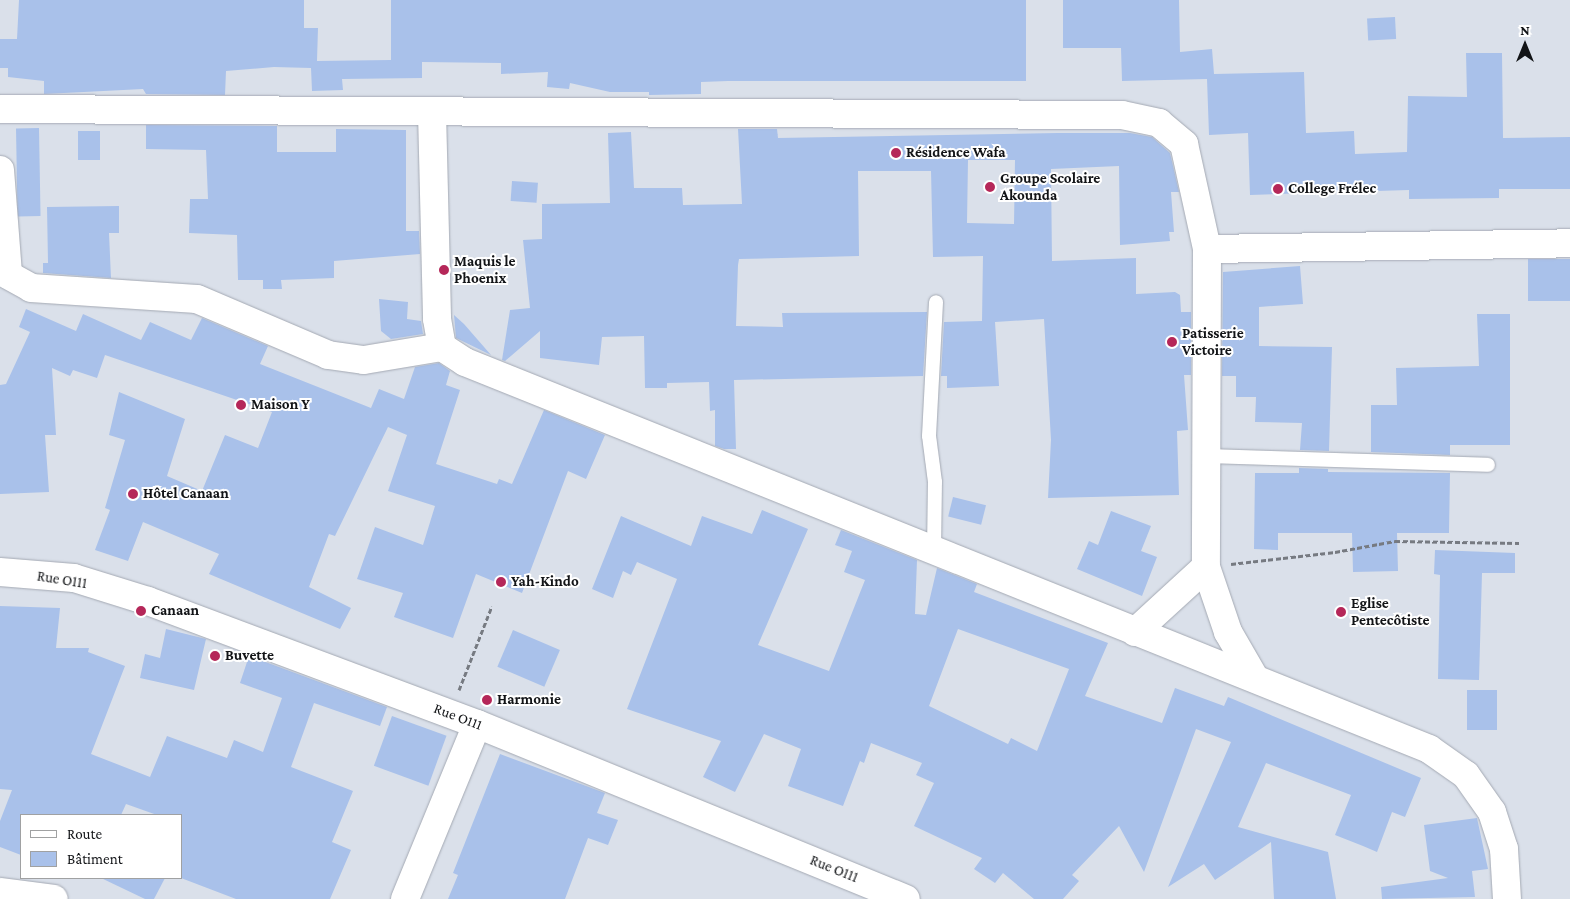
<!DOCTYPE html>
<meta charset="utf-8">
<style>
body{margin:0}
#map{position:relative;width:1570px;height:899px;overflow:hidden;background:#dae0ea;font-family:"Crimson Pro",serif}
div>[style]{position:absolute}
.building>*{inset:0;background:#a9c1ea;transform-origin:0 0}
.path>*{height:3px;margin-top:-1.5px;transform-origin:0;background:repeating-linear-gradient(90deg,#767a81 0 5px,transparent 0 7.5px)}
.roads{filter:drop-shadow(0 0 1px #a4a9b3) drop-shadow(0 0 1px #a4a9b3)}
.lane>*{height:14px;margin:-7px;padding:0 7px;transform-origin:7px;border-radius:7px;background:#fff}
.street>*{height:28px;margin:-14px;padding:0 14px;transform-origin:14px;border-radius:14px;background:#fff}
.dots>*{width:14px;height:14px;translate:-50% -50%;box-sizing:border-box;border:2px solid #fff;border-radius:50%}
span{translate:-50% -50%;white-space:nowrap;text-align:center;line-height:1.15;-webkit-text-stroke:4px #fff;paint-order:stroke}
.poi-label{font-size:15px;color:#121417;font-weight:700}
.left{translate:0 -50%;text-align:left}
.street-label{font-size:15px;color:#121417}
.legend{position:absolute;left:20px;top:814px;width:162px;height:65px;box-sizing:border-box;background:#fff;border:1px solid #a0a1a2;margin:0;padding:6px 9px;list-style:none;font-size:15px;color:#121417}
.legend li{display:flex;align-items:center;gap:10px;height:25px}
.legend b{width:25px;border:1px solid #a0a1a2}
.north{position:absolute;left:1500px;top:20px;width:50px;height:50px;-webkit-text-stroke:4px #fff;paint-order:stroke;rotate:0deg;font-size:14px;font-weight:700;line-height:20px;text-align:center;color:#121417}
.north::after{content:'';display:block;margin:auto;width:18px;height:22px;background:#121417;clip-path:polygon(50% 0,100% 100%,50% 72%,0 100%)}
</style>
<div id="map">
<div class="building">
<i style="clip-path:polygon(19px 0,304px 0,304px 28px,318px 28px,317px 61px,391px 60px,391px 0,1026px 0,1026px 81px,728px 81px,701px 82px,701px 94px,649px 95px,649px 92px,610px 92px,570px 83px,569px 89px,547px 87px,548px 72px,501px 74px,501px 63px,422px 62px,422px 78px,342px 79px,343px 90px,312px 91px,311px 68px,274px 67px,226px 71px,225px 95px,146px 94px,143px 89px,44px 94px,44px 81px,8px 77px,8px 68px,0 68px,0 39px,17px 39px)"></i>
<i style="clip-path:polygon(1063px 0,1179px 0,1180px 52px,1212px 49px,1214px 74px,1304px 72px,1306px 133px,1354px 131px,1355px 154px,1407px 152px,1408px 96px,1467px 97px,1466px 53px,1502px 53px,1503px 138px,1570px 137px,1570px 189px,1499px 189px,1499px 198px,1409px 199px,1409px 190px,1250px 195px,1248px 133px,1209px 135px,1207px 79px,1122px 81px,1121px 48px,1063px 48px)"></i>
<i style="left:1395px;top:17px;width:22px;height:28px;rotate:87deg"></i>
<i style="clip-path:polygon(146px 125px,277px 126px,277px 152px,336px 152px,336px 129px,406px 130px,406px 231px,419px 231px,420px 254px,334px 261px,334px 278px,281px 280px,282px 289px,263px 289px,263px 280px,238px 280px,237px 235px,189px 233px,190px 199px,208px 199px,206px 150px,146px 149px)"></i>
<i style="left:39px;top:128px;width:88px;height:23px;rotate:89deg"></i>
<i style="clip-path:polygon(evenodd,738px 129px,777px 129px,778px 138px,1058px 133px,1130px 133px,1152px 137px,1170px 153px,1179px 192px,1171px 192px,1174px 232px,1169px 232px,1170px 241px,1120px 245px,1119px 166px,1051px 169px,1052px 261px,1136px 258px,1136px 294px,1175px 292px,1180px 295px,1181px 312px,1191px 312px,1191px 375px,1184px 375px,1188px 430px,1177px 431px,1179px 495px,1048px 498px,1051px 440px,1044px 319px,995px 322px,999px 386px,947px 388px,947px 376px,941px 376px,944px 322px,982px 321px,983px 256px,933px 257px,931px 171px,858px 171px,859px 256px,739px 259px,738px 265px,736px 326px,783px 327px,782px 313px,927px 312px,923px 376px,734px 380px,736px 449px,724px 449px,715px 446px,715px 410px,710px 411px,709px 382px,667px 383px,667px 388px,645px 388px,644px 336px,602px 337px,599px 365px,540px 358px,540px 331px,505px 361px,502px 360px,510px 310px,530px 308px,523px 240px,542px 239px,542px 204px,610px 203px,608px 133px,631px 132px,634px 188px,682px 188px,683px 205px,742px 204px,738px 129px,968px 160px,1015px 160px,1014px 224px,967px 223px,968px 160px)"></i>
<i style="left:78px;top:131px;width:22px;height:29px"></i>
<i style="left:512px;top:181px;width:26px;height:20px;rotate:4deg"></i>
<i style="clip-path:polygon(119px 206px,119px 233px,109px 233px,111px 278px,43px 273px,43px 263px,48px 263px,47px 207px)"></i>
<i style="left:1528px;top:259px;width:42px;height:42px"></i>
<i style="clip-path:polygon(1300px 266px,1303px 304px,1259px 307px,1259px 346px,1332px 347px,1329px 451px,1300px 450px,1302px 423px,1255px 422px,1256px 397px,1236px 397px,1236px 376px,1222px 376px,1223px 272px)"></i>
<i style="clip-path:polygon(379px 299px,408px 302px,407px 319px,421px 321px,423px 334px,391px 339px,381px 331px)"></i>
<i style="clip-path:polygon(26px 309px,76px 331px,83px 314px,141px 340px,150px 322px,191px 340px,202px 318px,268px 346px,260px 364px,371px 408px,379px 389px,404px 399px,415px 367px,439px 363px,450px 371px,446px 385px,460px 390px,436px 464px,497px 484px,499px 479px,512px 484px,544px 410px,605px 435px,586px 479px,568px 471px,522px 593px,476px 574px,453px 638px,394px 617px,403px 593px,357px 579px,375px 527px,423px 545px,435px 506px,388px 491px,407px 435px,388px 427px,335px 536px,329px 534px,309px 587px,351px 608px,340px 629px,209px 574px,219px 554px,143px 522px,128px 561px,95px 550px,110px 510px,105px 508px,125px 440px,109px 435px,119px 392px,185px 419px,167px 476px,202px 491px,225px 435px,258px 448px,272px 412px,105px 355px,97px 378px,73px 370px,70px 376px,52px 368px,56px 435px,45px 435px,49px 492px,0 494px,0 385px,6px 384px,30px 332px,19px 327px)"></i>
<i style="clip-path:polygon(1477px 314px,1510px 314px,1510px 445px,1450px 445px,1450px 455px,1371px 452px,1371px 405px,1397px 405px,1396px 368px,1479px 366px)"></i>
<i style="clip-path:polygon(454px 315px,464px 324px,491px 355px,456px 338px)"></i>
<i style="clip-path:polygon(1299px 468px,1328px 469px,1328px 472px,1450px 473px,1449px 533px,1397px 533px,1398px 571px,1353px 572px,1352px 533px,1278px 533px,1278px 550px,1254px 549px,1255px 473px,1299px 473px)"></i>
<i style="left:953px;top:497px;width:34px;height:20px;rotate:14deg"></i>
<i style="clip-path:polygon(evenodd,762px 510px,808px 529px,758px 645px,829px 671px,865px 580px,844px 572px,852px 551px,835px 545px,841px 530px,917px 560px,915px 614px,926px 615px,937px 568px,977px 584px,974px 592px,1108px 643px,1085px 696px,1162px 723px,1175px 688px,1224px 706px,1228px 697px,1421px 778px,1405px 817px,1392px 812px,1377px 852px,1363px 846px,1335px 835px,1351px 795px,1266px 763px,1238px 827px,1328px 852px,1336px 899px,1274px 899px,1271px 842px,1215px 880px,1204px 864px,1168px 887px,1231px 742px,1196px 729px,1144px 872px,1119px 826px,1072px 875px,1079px 881px,1063px 899px,1034px 899px,1003px 873px,995px 883px,974px 869px,982px 858px,914px 826px,934px 783px,916px 775px,922px 763px,871px 743px,864px 763px,860px 761px,843px 806px,788px 786px,801px 749px,764px 734px,735px 792px,703px 777px,721px 741px,627px 709px,677px 579px,637px 562px,631px 575px,623px 571px,613px 598px,592px 589px,621px 516px,691px 546px,702px 516px,752px 534px,762px 510px,958px 629px,1069px 669px,1037px 751px,1011px 738px,1008px 744px,929px 706px,958px 629px)"></i>
<i style="clip-path:polygon(1111px 511px,1151px 526px,1141px 551px,1157px 557px,1142px 596px,1077px 569px,1089px 541px,1098px 545px)"></i>
<i style="clip-path:polygon(1435px 550px,1515px 553px,1515px 573px,1482px 573px,1479px 680px,1438px 679px,1440px 575px,1434px 574px)"></i>
<i style="clip-path:polygon(0 606px,60px 608px,56px 648px,89px 648px,88px 652px,125px 666px,91px 754px,150px 777px,167px 736px,227px 758px,234px 740px,263px 752px,282px 698px,240px 683px,249px 656px,387px 707px,380px 726px,314px 703px,291px 767px,353px 791px,332px 842px,351px 850px,330px 899px,236px 899px,181px 878px,181px 815px,157px 815px,126px 804px,121px 815px,21px 815px,21px 855px,0 847px,0 821px,12px 790px,0 789px)"></i>
<i style="clip-path:polygon(166px 629px,206px 639px,194px 690px,140px 678px,145px 654px,160px 658px)"></i>
<i style="left:513px;top:630px;width:51px;height:40px;rotate:23deg"></i>
<i style="left:1467px;top:690px;width:30px;height:40px"></i>
<i style="left:392px;top:716px;width:58px;height:53px;rotate:20deg"></i>
<i style="clip-path:polygon(500px 754px,605px 793px,597px 813px,618px 820px,608px 845px,588px 838px,565px 899px,448px 899px,458px 875px,453px 873px)"></i>
<i style="clip-path:polygon(1477px 818px,1488px 869px,1472px 871px,1475px 897px,1382px 899px,1381px 887px,1448px 878px,1430px 871px,1424px 825px)"></i>
<i style="clip-path:polygon(101px 878px,165px 878px,154px 899px,145px 899px)"></i>
</div>
<div class="path">
<i style="left:1231px;top:564px;width:105px;rotate:-6.6deg"></i>
<i style="left:1335px;top:552px;width:61px;rotate:-10.4deg"></i>
<i style="left:1395px;top:541px;width:124px;rotate:0.9deg"></i>
<i style="left:459px;top:690px;width:90px;rotate:-68.6deg"></i>
</div>
<div class="roads">
<div class="lane">
<i style="left:1206px;top:456px;width:282px;rotate:1.8deg"></i>
<i style="left:934px;top:551px;width:69px;rotate:-89.2deg"></i>
<i style="left:935px;top:482px;width:46px;rotate:-97.4deg"></i>
<i style="left:929px;top:436px;width:134px;rotate:-87deg"></i>
</div>
<div class="street">
<i style="left:0;top:109px;width:1122px;rotate:0.31deg"></i>
<i style="left:1122px;top:115px;width:38px;rotate:12deg"></i>
<i style="left:1159px;top:123px;width:33px;rotate:40deg"></i>
<i style="left:1184px;top:144px;width:107px;rotate:77.6deg"></i>
<i style="left:1207px;top:249px;width:318px;rotate:90.2deg"></i>
<i style="left:1206px;top:567px;width:69px;rotate:71.3deg"></i>
<i style="left:1228px;top:632px;width:52px;rotate:60deg"></i>
<i style="left:432px;top:112px;width:207px;rotate:88.6deg"></i>
<i style="left:437px;top:319px;width:28px;rotate:80deg"></i>
<i style="left:442px;top:347px;width:27px;rotate:33deg"></i>
<i style="left:465px;top:362px;width:1039px;rotate:21.87deg"></i>
<i style="left:1429px;top:749px;width:45px;rotate:35.1deg"></i>
<i style="left:1466px;top:775px;width:45px;rotate:54.9deg"></i>
<i style="left:1492px;top:812px;width:39px;rotate:72deg"></i>
<i style="left:1504px;top:849px;width:50px;rotate:86.6deg"></i>
<i style="left:0;top:170px;width:105px;rotate:85.6deg"></i>
<i style="left:8px;top:275px;width:26px;rotate:29deg"></i>
<i style="left:31px;top:288px;width:166px;rotate:3.8deg"></i>
<i style="left:197px;top:299px;width:142px;rotate:23.1deg"></i>
<i style="left:328px;top:355px;width:36px;rotate:8deg"></i>
<i style="left:364px;top:360px;width:79px;rotate:-9.5deg"></i>
<i style="left:1207px;top:249px;width:363px;rotate:-0.9deg"></i>
<i style="left:0;top:572px;width:74px;rotate:4.6deg"></i>
<i style="left:74px;top:578px;width:77px;rotate:17.3deg"></i>
<i style="left:148px;top:601px;width:351px;rotate:20.5deg"></i>
<i style="left:477px;top:724px;width:463px;rotate:22.2deg"></i>
<i style="left:1135px;top:632px;width:96px;rotate:-42.5deg"></i>
<i style="left:0;top:892px;width:54px;rotate:7.4deg"></i>
<i style="left:405px;top:899px;width:189px;rotate:-67.6deg"></i>
</div>
</div>
<div class="dots">
<i style="left:896px;top:153px;background:#b52759"></i>
<i style="left:990px;top:187px;background:#b52759"></i>
<i style="left:1278px;top:189px;background:#b52759"></i>
<i style="left:444px;top:270px;background:#b52759"></i>
<i style="left:1172px;top:342px;background:#b52759"></i>
<i style="left:241px;top:405px;background:#b52759"></i>
<i style="left:133px;top:494px;background:#b52759"></i>
<i style="left:501px;top:582px;background:#b52759"></i>
<i style="left:141px;top:611px;background:#b52759"></i>
<i style="left:1341px;top:612px;background:#b52759"></i>
<i style="left:215px;top:656px;background:#b52759"></i>
<i style="left:487px;top:700px;background:#b52759"></i>
</div>
<div class="poi-label">
<span class="left" style="left:906px;top:153px">Résidence Wafa</span>
<span class="left" style="left:1000px;top:187px">Groupe Scolaire<br>Akounda</span>
<span class="left" style="left:1288px;top:189px">College Frélec</span>
<span class="left" style="left:454px;top:270px">Maquis le<br>Phoenix</span>
<span class="left" style="left:1182px;top:342px">Patisserie<br>Victoire</span>
<span class="left" style="left:251px;top:405px">Maison Y</span>
<span class="left" style="left:143px;top:494px">Hôtel Canaan</span>
<span class="left" style="left:511px;top:582px">Yah-Kindo</span>
<span class="left" style="left:1351px;top:612px">Eglise<br>Pentecôtiste</span>
<span class="left" style="left:151px;top:611px">Canaan</span>
<span class="left" style="left:225px;top:656px">Buvette</span>
<span class="left" style="left:497px;top:700px">Harmonie</span>
</div>
<div class="street-label">
<span style="left:62px;top:580px;rotate:9deg">Rue O111</span>
<span style="left:458px;top:717px;rotate:21deg">Rue O111</span>
<span style="left:834px;top:869px;rotate:22deg">Rue O111</span>
</div>
<ul class="legend">
<li><b style="height:6px;background:#fff"></b>Route</li>
<li><b style="height:14px;background:#a9c1ea"></b>Bâtiment</li>
</ul>
<div class="north">N</div>
</div>
